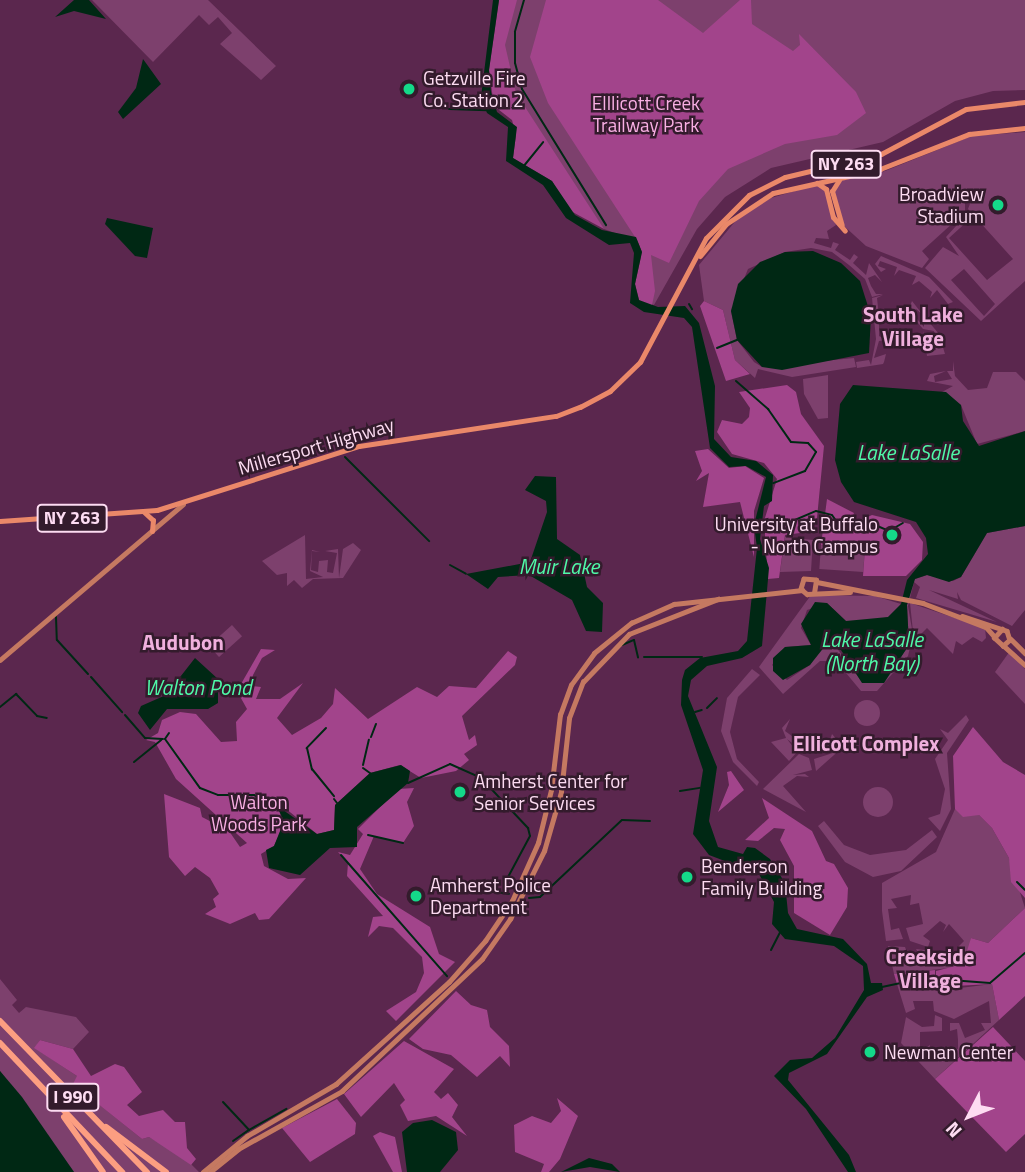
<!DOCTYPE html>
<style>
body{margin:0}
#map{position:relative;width:1025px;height:1172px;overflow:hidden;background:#5b274e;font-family:"Titillium Web",sans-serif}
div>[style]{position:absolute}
.green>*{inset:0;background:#7d406d;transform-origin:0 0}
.round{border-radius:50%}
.forest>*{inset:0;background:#a2448b}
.water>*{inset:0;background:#002814}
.stream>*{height:2px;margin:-1px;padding:0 1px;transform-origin:1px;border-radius:1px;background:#002814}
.secondary>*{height:4.5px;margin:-2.25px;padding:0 2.25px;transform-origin:2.25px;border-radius:2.25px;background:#c57961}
.primary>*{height:5px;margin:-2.5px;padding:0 2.5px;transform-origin:2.5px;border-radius:2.5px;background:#ea8869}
.motorway>*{height:6px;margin:-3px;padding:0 3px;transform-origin:3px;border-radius:3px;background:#fc9e81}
.dots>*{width:19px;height:19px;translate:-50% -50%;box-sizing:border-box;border:4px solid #331b2c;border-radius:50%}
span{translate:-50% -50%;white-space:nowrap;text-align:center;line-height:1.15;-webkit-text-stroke:5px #331b2c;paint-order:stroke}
.shield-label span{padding:2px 5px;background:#331b2c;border:2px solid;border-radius:5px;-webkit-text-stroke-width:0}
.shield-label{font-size:18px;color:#fddcf2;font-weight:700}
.poi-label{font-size:19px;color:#fddcf2}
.left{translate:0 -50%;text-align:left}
.right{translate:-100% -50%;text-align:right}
.park-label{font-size:19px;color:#f9afe4}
.street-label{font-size:19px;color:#fddcf2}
.neighbourhood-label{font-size:21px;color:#f0b0dd;font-weight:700}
.water-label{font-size:21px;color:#4ff9a8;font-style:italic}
.north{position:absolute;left:934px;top:1081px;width:70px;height:70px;-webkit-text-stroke:5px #331b2c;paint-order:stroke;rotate:228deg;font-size:19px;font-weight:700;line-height:28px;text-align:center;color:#fddcf2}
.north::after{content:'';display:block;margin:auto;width:24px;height:32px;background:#fddcf2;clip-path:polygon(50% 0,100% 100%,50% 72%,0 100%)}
</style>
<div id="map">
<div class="green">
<i style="clip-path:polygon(92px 0,208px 0,276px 66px,261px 80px,220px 44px,232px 33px,218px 17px,209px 25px,199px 15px,153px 62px)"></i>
<i style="clip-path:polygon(501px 0,1025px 0,1025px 90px,993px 91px,955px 101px,883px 142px,771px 168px,725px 197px,697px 229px,654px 305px,639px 301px,642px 243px,604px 229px,564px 196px,518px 127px,492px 66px)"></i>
<i style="clip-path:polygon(evenodd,1025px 132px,1025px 281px,981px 321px,925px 268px,943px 247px,959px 256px,946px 237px,967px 214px,971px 218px,949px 238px,987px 280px,1013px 259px,968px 209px,974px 193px,965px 201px,965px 212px,922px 251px,929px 259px,922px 268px,866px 246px,843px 225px,834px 192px,839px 181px,885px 171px,972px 136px,1025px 132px,964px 269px,995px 304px,984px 316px,951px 280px,964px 269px)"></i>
<i style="clip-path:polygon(815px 185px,824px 189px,836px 225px,827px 231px,829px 239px,816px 238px,814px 243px,831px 248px,833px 242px,839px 244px,835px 250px,850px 260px,854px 254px,858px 257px,853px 263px,866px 275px,869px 263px,882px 282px,875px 275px,868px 278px,871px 286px,876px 294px,883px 294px,872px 297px,865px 279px,849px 265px,832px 252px,811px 248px,785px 252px,748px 269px,731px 311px,737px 340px,754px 362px,762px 367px,854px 358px,856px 367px,792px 377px,758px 369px,755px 378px,735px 360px,723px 310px,704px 301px,699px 265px,738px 218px,771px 198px)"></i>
<i style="clip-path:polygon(881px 256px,929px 277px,953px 302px,948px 304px,937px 290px,930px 298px,932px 292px,919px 281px,912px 285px,916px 276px,899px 270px,894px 276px,897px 267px,880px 261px,878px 266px,886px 269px,881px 272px,875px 264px)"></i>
<i style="clip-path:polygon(883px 295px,877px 298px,879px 316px,886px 315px,879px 320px,879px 336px,886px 340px,879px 341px,874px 358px,886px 354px,884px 362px,883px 364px,857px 368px,856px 362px,869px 360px,871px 365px,876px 339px,872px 298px)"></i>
<i style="clip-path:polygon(912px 301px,923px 315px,916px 309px,912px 313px,924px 327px,924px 316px,939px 334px,945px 354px,927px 356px,923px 331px,930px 351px,936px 350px,934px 331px,923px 329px,908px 311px)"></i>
<i style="clip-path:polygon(953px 361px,955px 376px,968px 390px,987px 388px,993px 372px,1016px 372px,1025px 381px,1025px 431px,977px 444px,961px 405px,942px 392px,953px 386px,927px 381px,930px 374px,946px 371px,934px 376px,935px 382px,952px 379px,947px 371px,953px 371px)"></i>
<i style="clip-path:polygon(828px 375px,828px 418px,818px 419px,804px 394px,803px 379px)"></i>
<i style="clip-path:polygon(1025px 526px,1025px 610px,1012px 626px,961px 600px,957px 592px,958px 599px,929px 590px,997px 622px,916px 598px,920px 587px,914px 582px,908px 606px,913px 635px,908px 656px,877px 691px,861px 691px,836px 661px,820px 661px,783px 694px,759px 667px,811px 595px,875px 596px,901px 604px,888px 617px,864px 623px,846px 621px,827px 603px,807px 610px,801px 628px,811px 645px,785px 647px,772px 665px,787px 680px,810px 665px,819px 648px,836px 647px,862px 682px,883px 683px,909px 645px,907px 605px,912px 583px,915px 579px,927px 575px,953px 581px,961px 577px,987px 533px)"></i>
<i style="clip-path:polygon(305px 535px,306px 579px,323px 577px,310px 571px,312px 550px,320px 552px,312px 551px,311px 570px,318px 572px,319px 561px,328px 560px,327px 572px,333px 573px,337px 553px,325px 551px,338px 549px,339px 578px,343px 549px,353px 543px,361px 550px,343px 578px,313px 579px,302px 588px,294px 580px,287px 586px,287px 573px,277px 575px,262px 561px)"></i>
<i style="clip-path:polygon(785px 537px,813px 540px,811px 571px,780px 572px)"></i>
<i style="left:821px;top:545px;width:44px;height:24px;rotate:4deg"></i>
<i style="clip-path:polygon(910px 603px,985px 628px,986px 638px,982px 642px,973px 637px,962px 645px,956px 641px,953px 654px,927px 628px,914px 641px)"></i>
<i style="left:232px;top:625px;width:15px;height:31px;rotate:48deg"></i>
<i style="clip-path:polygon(1010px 651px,1025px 669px,1025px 704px,995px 672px)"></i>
<i style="clip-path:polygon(752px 669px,760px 675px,738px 697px,730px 732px,737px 759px,759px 782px,757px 786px,733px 762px,721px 731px,727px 698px)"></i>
<i class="round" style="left:854px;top:700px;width:26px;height:26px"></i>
<i style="clip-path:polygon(966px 715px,969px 720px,947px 753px,951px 809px,940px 831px,928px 818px,940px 814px,945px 789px,935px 759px,948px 740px,940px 729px,948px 733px)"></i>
<i style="clip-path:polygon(790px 719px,785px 731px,796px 739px,796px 746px,787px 739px,797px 752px,789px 761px,771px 742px,786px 738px,782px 728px)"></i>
<i style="clip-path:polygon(832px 734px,843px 747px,816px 771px,814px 759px,833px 753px,826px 752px)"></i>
<i style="clip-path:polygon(799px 754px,809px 758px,812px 770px,793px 775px,805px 774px,809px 777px,797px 776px,783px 786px,806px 812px,763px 789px)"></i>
<i class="round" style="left:863px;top:787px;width:30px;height:30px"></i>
<i style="clip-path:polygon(955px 809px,979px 815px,992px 828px,1009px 858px,1025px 908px,988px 943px,971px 938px,969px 955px,959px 967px,894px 974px,888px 946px,905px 947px,910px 961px,919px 954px,916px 949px,933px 951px,949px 966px,964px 952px,957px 948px,964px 941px,958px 934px,949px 924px,943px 932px,946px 925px,940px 921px,923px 936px,930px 941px,928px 947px,910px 941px,906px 928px,923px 924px,919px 903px,910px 905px,911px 895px,891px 899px,897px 908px,888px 909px,891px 930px,899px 928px,903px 939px,886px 941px,882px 911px,882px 883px,936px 852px)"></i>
<i style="clip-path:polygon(824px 821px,844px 845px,870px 855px,906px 850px,932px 830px,937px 837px,901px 871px,873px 877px,845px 862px,818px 826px)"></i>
<i style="clip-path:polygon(0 979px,17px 1000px,12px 1005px,19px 1013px,26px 1007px,76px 1017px,89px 1032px,73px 1049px,40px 1040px,35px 1048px,77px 1076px,91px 1098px,142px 1139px,149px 1137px,184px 1157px,199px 1172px,74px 1172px,0 1071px)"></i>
<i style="clip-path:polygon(897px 984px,923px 984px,936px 991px,992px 984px,999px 1020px,935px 1079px,901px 1043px,906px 1017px,922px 1027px,934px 1026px,935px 1015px,942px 1018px,942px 1031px,920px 1032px,920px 1052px,930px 1045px,929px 1055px,949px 1054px,947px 1046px,958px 1049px,958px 1040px,957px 1029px,950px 1031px,950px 1023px,959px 1023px,965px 1038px,985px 1030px,981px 1023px,991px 1023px,989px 1001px,954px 1019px,934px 1011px,933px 1001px,913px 1001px,915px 1009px,906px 1013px)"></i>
</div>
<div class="forest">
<i style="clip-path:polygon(499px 0,517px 0,505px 45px,516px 93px,604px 229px,567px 209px,552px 181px,513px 158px,516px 135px,512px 120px,494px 106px,489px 70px)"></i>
<i style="clip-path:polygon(546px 0,658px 0,703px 33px,740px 0,751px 0,752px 24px,793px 51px,800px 45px,799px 34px,856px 92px,866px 113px,837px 135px,785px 144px,728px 169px,699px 201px,669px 263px,651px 255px,655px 291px,652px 305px,647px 305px,639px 300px,635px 284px,642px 252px,637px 240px,548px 103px,530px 57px)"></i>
<i style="clip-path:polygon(704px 301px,723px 310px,735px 360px,750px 374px,726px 381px,700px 306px)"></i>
<i style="clip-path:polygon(787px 385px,796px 392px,801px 414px,824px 446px,817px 518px,800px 533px,785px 535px,779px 578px,768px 579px,764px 521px,777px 479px,764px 463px,732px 454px,717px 432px,722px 420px,742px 424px,749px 417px,750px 408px,739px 392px)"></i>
<i style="clip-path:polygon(708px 449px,729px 468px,745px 466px,764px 478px,754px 511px,754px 557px,740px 502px,703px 507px,709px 473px,696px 481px,702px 471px,695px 451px)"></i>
<i style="clip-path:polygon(827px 499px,854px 513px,849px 526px,872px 515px,910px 524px,923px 542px,922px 560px,906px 576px,863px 576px,865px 548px,821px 545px)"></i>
<i style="clip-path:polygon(261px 649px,275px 650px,262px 658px,253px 675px,251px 686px,261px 687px,256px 699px,280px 699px,303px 683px,277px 718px,292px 735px,321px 718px,333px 704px,335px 688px,368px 719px,417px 687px,437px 697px,449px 686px,476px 688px,508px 651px,517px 657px,515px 665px,462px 716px,469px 740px,475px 735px,477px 745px,464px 754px,469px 760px,456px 771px,421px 778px,400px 765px,370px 773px,335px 805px,334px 830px,317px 834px,280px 804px,281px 831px,274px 846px,261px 854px,264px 866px,288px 879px,306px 878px,269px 919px,259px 920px,255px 913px,230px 924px,205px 914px,216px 907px,213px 899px,219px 894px,210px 878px,195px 867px,185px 876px,169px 857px,164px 794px,200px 808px,202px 817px,229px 831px,240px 847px,247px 843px,176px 779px,155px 742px,146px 740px,158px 733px,162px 720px,180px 712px,196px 714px,221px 742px,237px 741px,236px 722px,247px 709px,237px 691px)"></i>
<i style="clip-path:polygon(973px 727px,1003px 762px,1025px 775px,1025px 898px,1011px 882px,1009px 858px,992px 828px,979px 815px,963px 817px,955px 809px,953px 756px)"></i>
<i style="clip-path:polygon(731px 771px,744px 790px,718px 812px,729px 785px,727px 772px)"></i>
<i style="clip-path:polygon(414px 788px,407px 802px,414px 826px,403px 843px,374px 836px,360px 869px,377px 894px,430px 927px,439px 954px,455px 962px,396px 1021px,386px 1011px,416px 992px,424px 973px,422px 957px,393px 928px,379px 926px,368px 937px,373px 917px,383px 916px,347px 876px,348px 863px,338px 852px,350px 855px,363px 834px,358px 829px,398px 789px)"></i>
<i style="clip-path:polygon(762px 798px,812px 831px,826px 861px,834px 864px,848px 888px,847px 907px,830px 935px,794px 913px,794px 866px,780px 840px,785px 829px,774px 828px,758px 841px,745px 840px,769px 818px)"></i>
<i style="clip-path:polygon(1025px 908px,1025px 996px,999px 1020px,992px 984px,936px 987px,936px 971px,963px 964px,971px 938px,988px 943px)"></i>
<i style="clip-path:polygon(935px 970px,935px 986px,897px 984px,894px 974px)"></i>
<i style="clip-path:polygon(456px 991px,471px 1005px,487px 1010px,490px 1027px,509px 1046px,510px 1067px,500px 1056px,477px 1077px,451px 1055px,423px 1049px,409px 1039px)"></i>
<i style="clip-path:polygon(993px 1027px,1025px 1061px,1025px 1134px,1006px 1152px,935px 1079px)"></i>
<i style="clip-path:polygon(40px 1040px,73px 1049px,91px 1076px,115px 1064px,124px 1067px,142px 1092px,127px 1105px,139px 1116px,163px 1110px,175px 1122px,185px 1122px,187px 1148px,196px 1159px,191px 1165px,149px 1137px,142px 1139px,73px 1084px,77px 1076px,34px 1048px)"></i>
<i style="clip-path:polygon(404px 1041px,454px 1069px,434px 1092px,441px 1099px,448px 1093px,458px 1105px,452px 1117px,467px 1136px,436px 1116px,408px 1121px,400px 1105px,405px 1100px,394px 1083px,361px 1117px,344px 1094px)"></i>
<i style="clip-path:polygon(557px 1098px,578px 1116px,560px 1159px,549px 1172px,541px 1172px,544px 1164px,515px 1152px,514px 1125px,532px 1116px,551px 1123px,561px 1111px)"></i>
<i style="clip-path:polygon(337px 1099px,356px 1123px,355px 1134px,310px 1162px,282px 1128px)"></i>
<i style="clip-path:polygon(380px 1132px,395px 1137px,402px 1172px,393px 1172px,373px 1136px)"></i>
</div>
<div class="water">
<i style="clip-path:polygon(74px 0,89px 0,106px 19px,74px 11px,55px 17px)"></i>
<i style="clip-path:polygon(493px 0,499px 0,489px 70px,491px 92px,497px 112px,517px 127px,513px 158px,552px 181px,575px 215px,602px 230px,636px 237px,642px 252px,635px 284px,639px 300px,658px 307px,685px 306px,699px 323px,715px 386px,714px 439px,731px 457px,756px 461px,773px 475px,772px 501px,764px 506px,760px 539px,769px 568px,762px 646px,742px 658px,707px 666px,691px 680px,688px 696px,717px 767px,709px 821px,718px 847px,743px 854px,747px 847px,755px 848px,770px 859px,785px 883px,788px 913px,797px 929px,843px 939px,867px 964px,871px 983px,882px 983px,883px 990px,867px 997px,827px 1054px,789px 1073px,788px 1080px,849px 1155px,856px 1172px,848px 1172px,806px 1109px,774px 1076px,790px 1060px,812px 1058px,835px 1038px,864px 990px,863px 966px,834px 946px,785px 939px,772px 924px,774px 902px,759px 874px,709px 855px,693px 834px,703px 770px,681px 705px,682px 680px,685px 670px,700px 658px,738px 651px,747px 641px,757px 548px,754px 525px,766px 477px,746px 466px,729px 467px,710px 448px,692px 327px,684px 318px,644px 312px,630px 303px,634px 253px,630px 243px,609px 245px,566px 218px,543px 185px,506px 161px,508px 127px,487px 113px,481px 97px)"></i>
<i style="clip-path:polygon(143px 59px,161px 84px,123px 119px,118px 112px,136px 88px)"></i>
<i style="clip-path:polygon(107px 218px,153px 228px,147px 258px,135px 256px,105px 224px)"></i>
<i style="clip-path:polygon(813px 251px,841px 263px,860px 281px,871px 316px,869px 353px,782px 370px,762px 367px,737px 340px,731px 311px,738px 284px,760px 262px,785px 252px)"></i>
<i style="clip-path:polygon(853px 385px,946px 392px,961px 405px,963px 421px,979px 446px,1025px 431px,1025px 526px,987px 533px,961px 577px,949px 582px,927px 575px,915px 579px,907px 605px,909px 645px,884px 683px,862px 683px,841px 650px,825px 646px,810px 665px,783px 680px,773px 671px,773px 658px,785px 647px,811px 645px,801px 624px,815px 602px,827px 603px,846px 621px,888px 617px,901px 604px,907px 580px,928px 554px,926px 538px,916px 522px,854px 502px,841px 482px,835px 460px,840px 404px)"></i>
<i style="clip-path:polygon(535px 476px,556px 477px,557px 539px,580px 555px,587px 587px,603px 603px,602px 632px,586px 631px,572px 600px,529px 575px,498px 577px,488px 589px,466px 574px,530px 562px,547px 512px,546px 501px,525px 490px)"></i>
<i style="clip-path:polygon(195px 658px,218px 679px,218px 703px,208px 709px,167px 709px,150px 730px,138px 713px,141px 706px,166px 695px)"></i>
<i style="clip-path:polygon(401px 765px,410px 771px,408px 783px,357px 827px,357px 847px,330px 848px,300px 875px,269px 868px,266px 850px,274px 846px,284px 821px,276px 805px,317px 834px,334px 830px,335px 805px,370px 773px)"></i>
<i style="clip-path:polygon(0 1071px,22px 1097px,74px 1172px,0 1172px)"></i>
<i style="clip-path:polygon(432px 1120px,456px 1132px,458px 1150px,440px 1172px,407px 1172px,402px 1132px,413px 1123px)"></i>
<i style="clip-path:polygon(589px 1158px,612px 1164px,620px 1172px,590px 1167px,561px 1172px)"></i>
</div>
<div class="stream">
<i style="left:524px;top:0;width:33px;rotate:106deg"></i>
<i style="left:515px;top:32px;width:31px;rotate:90deg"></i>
<i style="left:515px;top:63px;width:27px;rotate:75deg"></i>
<i style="left:522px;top:89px;width:160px;rotate:58.3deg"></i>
<i style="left:449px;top:109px;width:38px;rotate:2deg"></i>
<i style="left:523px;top:167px;width:32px;rotate:-51deg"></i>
<i style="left:689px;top:304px;width:6px;rotate:59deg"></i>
<i style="left:717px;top:348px;width:22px;rotate:-22deg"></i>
<i style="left:736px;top:381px;width:43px;rotate:41.2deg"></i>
<i style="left:768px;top:409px;width:40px;rotate:55.1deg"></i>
<i style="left:791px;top:442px;width:17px;rotate:3deg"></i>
<i style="left:808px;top:443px;width:12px;rotate:48deg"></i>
<i style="left:816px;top:452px;width:22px;rotate:120deg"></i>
<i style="left:805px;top:471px;width:34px;rotate:159deg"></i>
<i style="left:345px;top:457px;width:119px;rotate:45deg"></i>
<i style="left:763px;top:526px;width:13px;rotate:9deg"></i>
<i style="left:776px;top:528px;width:43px;rotate:-23deg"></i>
<i style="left:816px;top:511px;width:16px;rotate:14deg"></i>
<i style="left:832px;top:515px;width:19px;rotate:55deg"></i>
<i style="left:843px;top:531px;width:33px;rotate:-11deg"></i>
<i style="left:875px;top:525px;width:15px;rotate:23deg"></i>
<i style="left:889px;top:531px;width:16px;rotate:-30deg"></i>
<i style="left:450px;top:565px;width:18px;rotate:29deg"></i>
<i style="left:56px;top:617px;width:23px;rotate:88deg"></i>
<i style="left:57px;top:640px;width:46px;rotate:47.6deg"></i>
<i style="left:622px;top:645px;width:13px;rotate:-23deg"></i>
<i style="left:634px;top:640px;width:18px;rotate:77deg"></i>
<i style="left:644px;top:657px;width:58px"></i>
<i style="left:91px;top:677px;width:47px;rotate:48.5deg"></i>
<i style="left:0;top:707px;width:21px;rotate:-39deg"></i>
<i style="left:16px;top:694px;width:30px;rotate:46deg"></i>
<i style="left:37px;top:716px;width:10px;rotate:11deg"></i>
<i style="left:707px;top:708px;width:14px;rotate:-45deg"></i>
<i style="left:695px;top:712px;width:7px;rotate:-16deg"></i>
<i style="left:125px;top:715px;width:30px;rotate:49deg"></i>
<i style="left:145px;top:738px;width:18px;rotate:3deg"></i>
<i style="left:326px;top:728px;width:28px;rotate:134deg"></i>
<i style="left:307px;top:748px;width:22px;rotate:77deg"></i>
<i style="left:312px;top:769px;width:35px;rotate:51deg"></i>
<i style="left:169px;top:733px;width:7px;rotate:124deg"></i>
<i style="left:165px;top:739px;width:60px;rotate:54.5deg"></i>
<i style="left:200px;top:788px;width:19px;rotate:21deg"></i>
<i style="left:218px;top:795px;width:36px"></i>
<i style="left:254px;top:795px;width:15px;rotate:32deg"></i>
<i style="left:371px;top:737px;width:14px;rotate:-69deg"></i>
<i style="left:134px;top:762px;width:35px;rotate:-39deg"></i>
<i style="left:363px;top:765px;width:26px;rotate:-77deg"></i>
<i style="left:363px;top:768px;width:9px;rotate:36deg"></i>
<i style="left:408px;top:783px;width:46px;rotate:-24.3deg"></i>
<i style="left:450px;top:764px;width:34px;rotate:24deg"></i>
<i style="left:481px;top:778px;width:69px;rotate:46.8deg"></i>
<i style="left:528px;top:828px;width:8px;rotate:76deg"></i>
<i style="left:530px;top:836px;width:47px;rotate:118.2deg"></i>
<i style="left:680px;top:791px;width:20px;rotate:-9deg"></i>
<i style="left:334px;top:799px;width:5px;rotate:53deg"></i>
<i style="left:270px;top:803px;width:6px;rotate:18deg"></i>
<i style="left:368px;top:835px;width:36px;rotate:13deg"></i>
<i style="left:341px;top:855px;width:161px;rotate:48.8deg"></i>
<i style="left:1017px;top:882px;width:11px;rotate:45deg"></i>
<i style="left:486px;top:891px;width:23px;rotate:7deg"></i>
<i style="left:529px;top:898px;width:11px;rotate:-5deg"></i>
<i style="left:540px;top:897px;width:112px;rotate:-43.2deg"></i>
<i style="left:622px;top:820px;width:28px;rotate:2deg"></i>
<i style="left:771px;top:950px;width:20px;rotate:-63deg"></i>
<i style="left:882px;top:987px;width:43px;rotate:-12.1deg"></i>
<i style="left:924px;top:978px;width:66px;rotate:4.3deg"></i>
<i style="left:990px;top:983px;width:46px;rotate:-40.6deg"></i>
<i style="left:223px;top:1102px;width:38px;rotate:47deg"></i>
<i style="left:249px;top:1130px;width:43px;rotate:-29.6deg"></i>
<i style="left:233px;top:1141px;width:19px;rotate:-35deg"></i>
</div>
<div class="secondary">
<i style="left:817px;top:582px;width:108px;rotate:11.2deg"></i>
<i style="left:923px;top:603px;width:67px;rotate:20.9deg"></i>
<i style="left:986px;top:627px;width:12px;rotate:48deg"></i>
<i style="left:814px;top:593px;width:13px;rotate:-81deg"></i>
<i style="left:816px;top:580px;width:12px;rotate:-175deg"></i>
<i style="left:804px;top:579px;width:10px;rotate:107deg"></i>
<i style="left:801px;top:589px;width:8px;rotate:40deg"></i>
<i style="left:807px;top:594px;width:43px;rotate:-2.7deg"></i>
<i style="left:962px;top:616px;width:47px;rotate:18.4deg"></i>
<i style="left:1007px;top:631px;width:9px;rotate:72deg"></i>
<i style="left:1010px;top:640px;width:9px;rotate:139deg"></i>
<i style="left:1003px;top:646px;width:12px;rotate:-138deg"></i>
<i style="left:994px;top:638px;width:12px;rotate:-48deg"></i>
<i style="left:1011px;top:639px;width:20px;rotate:45deg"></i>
<i style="left:1004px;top:646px;width:28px;rotate:42deg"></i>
<i style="left:0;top:660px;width:240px;rotate:-40.4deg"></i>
<i style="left:203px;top:1172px;width:57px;rotate:-39.3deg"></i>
<i style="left:247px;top:1136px;width:103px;rotate:-30.3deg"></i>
<i style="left:336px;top:1084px;width:152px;rotate:-42.1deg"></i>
<i style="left:449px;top:982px;width:55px;rotate:-48.7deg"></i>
<i style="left:485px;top:941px;width:48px;rotate:-56deg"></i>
<i style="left:512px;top:901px;width:64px;rotate:-65.9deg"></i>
<i style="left:538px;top:843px;width:55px;rotate:-76.2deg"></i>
<i style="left:551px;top:790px;width:76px;rotate:-83.2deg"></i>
<i style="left:560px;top:715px;width:32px;rotate:-70deg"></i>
<i style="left:571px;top:685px;width:39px;rotate:-54deg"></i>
<i style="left:594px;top:653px;width:48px;rotate:-39deg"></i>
<i style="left:631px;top:623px;width:47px;rotate:-23.8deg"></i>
<i style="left:674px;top:604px;width:129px;rotate:-6.2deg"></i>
<i style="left:210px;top:1172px;width:36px;rotate:-39deg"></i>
<i style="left:238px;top:1149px;width:119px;rotate:-29.1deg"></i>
<i style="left:342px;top:1091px;width:192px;rotate:-43.3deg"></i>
<i style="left:482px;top:959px;width:49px;rotate:-55deg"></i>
<i style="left:510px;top:919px;width:76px;rotate:-63.4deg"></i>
<i style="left:544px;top:851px;width:61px;rotate:-73.9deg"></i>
<i style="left:561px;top:792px;width:74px;rotate:-83.8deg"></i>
<i style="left:569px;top:718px;width:39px;rotate:-69deg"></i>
<i style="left:583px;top:682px;width:66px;rotate:-46.2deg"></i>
<i style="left:629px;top:634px;width:96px;rotate:-21.5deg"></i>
</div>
<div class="primary">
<i style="left:839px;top:180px;width:13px;rotate:122deg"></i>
<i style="left:832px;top:191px;width:35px;rotate:74deg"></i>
<i style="left:817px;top:183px;width:11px;rotate:34deg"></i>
<i style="left:826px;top:189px;width:29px;rotate:76deg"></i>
<i style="left:833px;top:217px;width:18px;rotate:49deg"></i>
<i style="left:700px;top:256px;width:41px;rotate:-50.9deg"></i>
<i style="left:726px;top:224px;width:56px;rotate:-33.4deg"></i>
<i style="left:773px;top:193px;width:110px;rotate:-12.6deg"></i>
<i style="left:880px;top:169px;width:96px;rotate:-21.5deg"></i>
<i style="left:969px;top:134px;width:56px;rotate:-6.1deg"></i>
<i style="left:144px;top:512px;width:12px;rotate:42deg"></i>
<i style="left:153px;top:520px;width:11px;rotate:95deg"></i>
<i style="left:0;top:521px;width:157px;rotate:-4deg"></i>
<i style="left:157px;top:510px;width:212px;rotate:-17.6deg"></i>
<i style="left:359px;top:446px;width:199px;rotate:-8.7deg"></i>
<i style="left:556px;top:416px;width:26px;rotate:-21deg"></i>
<i style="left:580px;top:407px;width:34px;rotate:-28deg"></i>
<i style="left:610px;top:391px;width:42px;rotate:-44deg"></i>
<i style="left:640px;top:362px;width:140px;rotate:-62deg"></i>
<i style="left:706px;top:238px;width:61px;rotate:-45deg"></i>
<i style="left:749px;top:195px;width:40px;rotate:-26.6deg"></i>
<i style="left:785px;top:177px;width:99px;rotate:-13.5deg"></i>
<i style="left:881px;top:154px;width:96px;rotate:-27.9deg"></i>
<i style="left:966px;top:109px;width:59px;rotate:-6.8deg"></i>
</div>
<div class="motorway">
<i style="left:0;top:1021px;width:211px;rotate:45.8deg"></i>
<i style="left:0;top:1043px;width:178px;rotate:46.6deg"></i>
<i style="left:64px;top:1117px;width:67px;rotate:54.7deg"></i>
<i style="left:106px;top:1127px;width:75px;rotate:36.9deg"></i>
</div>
<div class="dots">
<i style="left:409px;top:89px;background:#14d989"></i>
<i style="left:998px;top:205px;background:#14d989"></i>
<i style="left:892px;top:535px;background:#14d989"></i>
<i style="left:460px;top:792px;background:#14d989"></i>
<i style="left:687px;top:877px;background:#14d989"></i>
<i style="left:416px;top:896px;background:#14d989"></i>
<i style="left:870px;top:1052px;background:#14d989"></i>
</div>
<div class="shield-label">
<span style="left:846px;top:164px">NY 263</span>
<span style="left:72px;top:518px">NY 263</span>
<span style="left:73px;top:1097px">I 990</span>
</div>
<div class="poi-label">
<span class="left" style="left:423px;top:89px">Getzville Fire<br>Co. Station 2</span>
<span class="right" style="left:984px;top:205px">Broadview<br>Stadium</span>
<span class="right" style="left:878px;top:535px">University at Buffalo<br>- North Campus</span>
<span class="left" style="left:474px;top:792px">Amherst Center for<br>Senior Services</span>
<span class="left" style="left:701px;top:877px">Benderson<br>Family Building</span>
<span class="left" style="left:430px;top:896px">Amherst Police<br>Department</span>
<span class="left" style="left:884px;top:1052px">Newman Center</span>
</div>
<div class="park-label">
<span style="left:646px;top:114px">Elllicott Creek<br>Trailway Park</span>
<span style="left:259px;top:813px">Walton<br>Woods Park</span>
</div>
<div class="street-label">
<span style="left:316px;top:446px;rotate:-16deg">Millersport Highway</span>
</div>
<div class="neighbourhood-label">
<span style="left:913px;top:326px">South Lake<br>Village</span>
<span style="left:183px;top:642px">Audubon</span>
<span style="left:866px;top:743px">Ellicott Complex</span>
<span style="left:930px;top:968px">Creekside<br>Village</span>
</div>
<div class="water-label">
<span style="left:908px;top:452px">Lake LaSalle</span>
<span style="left:559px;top:566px">Muir Lake</span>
<span style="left:872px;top:651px">Lake LaSalle<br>(North Bay)</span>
<span style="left:198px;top:687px">Walton Pond</span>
</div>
<div class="north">N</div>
</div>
